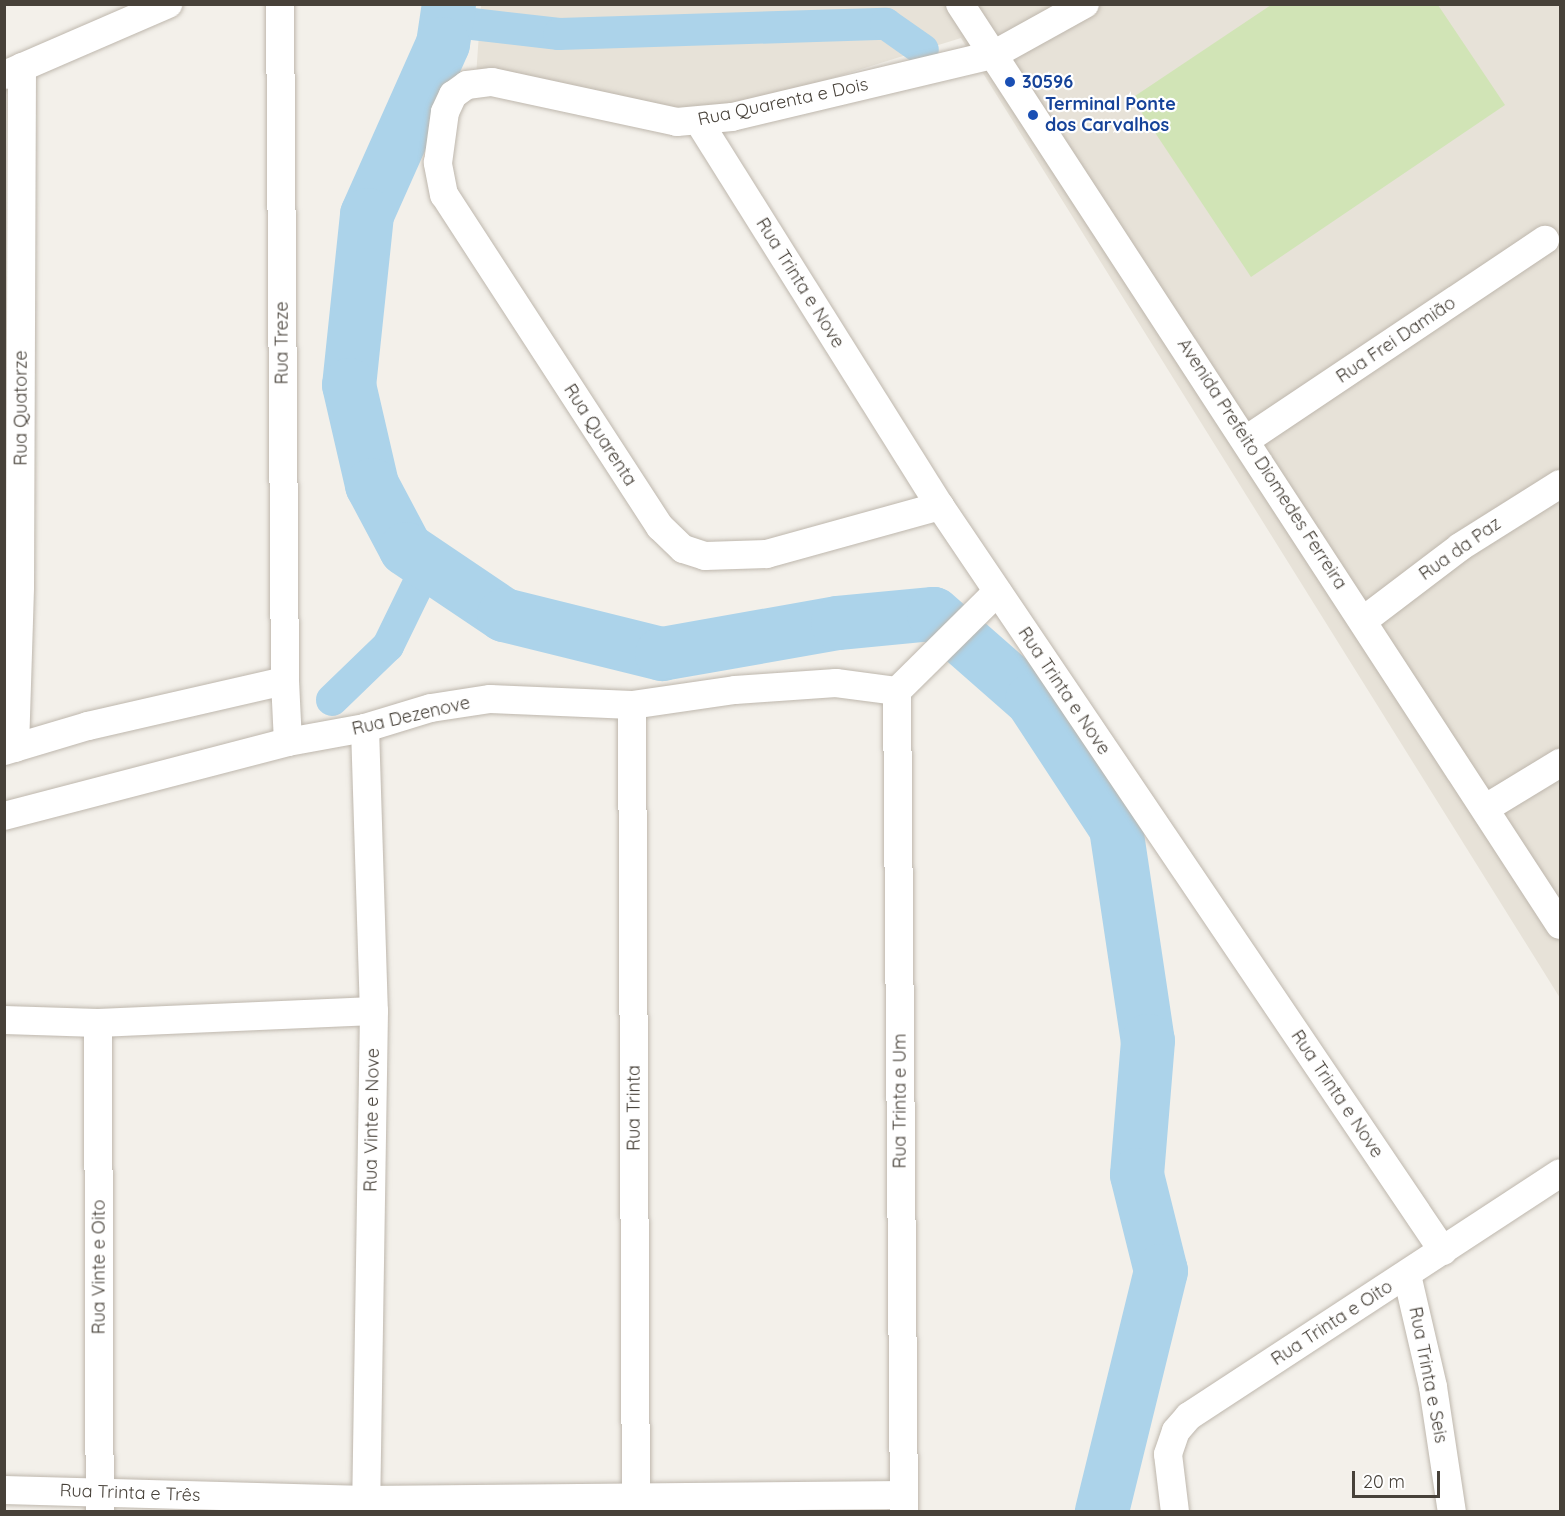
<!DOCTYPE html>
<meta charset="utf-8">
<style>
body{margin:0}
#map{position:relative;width:1565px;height:1516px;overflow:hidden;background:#f3f0ea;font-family:Quicksand,sans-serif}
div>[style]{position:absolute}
.residential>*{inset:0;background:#e7e2d8}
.green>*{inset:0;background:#d1e4b6}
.canal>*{height:32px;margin:-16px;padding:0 16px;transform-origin:16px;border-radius:16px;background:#acd3ea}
.river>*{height:54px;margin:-27px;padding:0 27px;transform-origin:27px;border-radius:27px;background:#acd3ea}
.roads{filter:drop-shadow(0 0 2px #beb7ad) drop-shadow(0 0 2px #beb7ad)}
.minor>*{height:28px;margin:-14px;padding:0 14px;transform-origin:14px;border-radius:14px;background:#fff}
.dots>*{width:16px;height:16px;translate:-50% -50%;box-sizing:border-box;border:3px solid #fff;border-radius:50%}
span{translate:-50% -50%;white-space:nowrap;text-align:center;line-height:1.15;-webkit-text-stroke:4.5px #fff;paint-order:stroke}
.transit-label{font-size:18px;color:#164399;font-weight:700}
.left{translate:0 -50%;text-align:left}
.street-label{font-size:18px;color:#474139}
.frame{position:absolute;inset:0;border:6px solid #474139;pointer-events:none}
.scale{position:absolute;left:1352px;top:1471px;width:88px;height:27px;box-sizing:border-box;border:3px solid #474139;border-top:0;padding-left:8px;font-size:18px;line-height:21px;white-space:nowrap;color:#474139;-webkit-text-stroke:4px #fff;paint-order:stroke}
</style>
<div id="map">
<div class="residential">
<i style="clip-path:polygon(481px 5px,1560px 5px,1560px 998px,961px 38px,678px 126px,476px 76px)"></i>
</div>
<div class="green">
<i style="clip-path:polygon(1438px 5px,1505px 105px,1251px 277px,1132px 98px,1271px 5px)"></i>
</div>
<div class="canal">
<i style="left:447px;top:21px;width:113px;rotate:6.6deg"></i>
<i style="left:559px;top:34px;width:327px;rotate:-1.8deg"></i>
<i style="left:886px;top:24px;width:45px;rotate:35.1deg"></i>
<i style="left:332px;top:700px;width:78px;rotate:-44deg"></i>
<i style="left:388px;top:646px;width:91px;rotate:-64deg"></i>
</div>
<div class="river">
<i style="left:449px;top:4px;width:40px;rotate:98.5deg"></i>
<i style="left:443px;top:44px;width:187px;rotate:114deg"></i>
<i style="left:367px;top:215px;width:171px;rotate:96deg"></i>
<i style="left:349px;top:385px;width:103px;rotate:77deg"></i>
<i style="left:372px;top:485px;width:72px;rotate:62deg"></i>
<i style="left:406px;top:549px;width:118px;rotate:34deg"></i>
<i style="left:504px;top:615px;width:163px;rotate:13.9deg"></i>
<i style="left:662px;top:654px;width:179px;rotate:-10deg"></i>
<i style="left:838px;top:623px;width:96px;rotate:-5.4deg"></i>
<i style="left:934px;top:614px;width:130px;rotate:41.3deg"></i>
<i style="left:1032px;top:700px;width:153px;rotate:56.7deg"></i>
<i style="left:1116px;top:828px;width:215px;rotate:81.5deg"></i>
<i style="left:1148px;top:1041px;width:134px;rotate:94.7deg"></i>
<i style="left:1137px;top:1175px;width:99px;rotate:76deg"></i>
<i style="left:1161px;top:1271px;width:248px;rotate:103.8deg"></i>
</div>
<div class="roads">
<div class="minor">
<i style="left:280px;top:4px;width:677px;rotate:89.58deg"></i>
<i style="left:960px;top:4px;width:1099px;rotate:56.92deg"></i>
<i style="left:4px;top:75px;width:179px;rotate:-23.4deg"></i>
<i style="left:699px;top:122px;width:453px;rotate:57.9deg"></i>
<i style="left:940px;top:506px;width:899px;rotate:55.97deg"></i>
<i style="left:1246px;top:440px;width:360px;rotate:-33.8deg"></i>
<i style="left:940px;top:506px;width:180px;rotate:164.5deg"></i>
<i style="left:767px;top:554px;width:62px;rotate:178.2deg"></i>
<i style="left:705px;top:556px;width:23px;rotate:-162deg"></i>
<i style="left:683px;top:549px;width:32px;rotate:-136deg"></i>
<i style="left:660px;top:527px;width:396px;rotate:-123deg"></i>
<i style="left:444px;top:195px;width:33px;rotate:-101deg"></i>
<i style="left:438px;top:163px;width:51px;rotate:-82.2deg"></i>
<i style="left:445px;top:112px;width:19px;rotate:-65deg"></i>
<i style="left:453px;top:95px;width:17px;rotate:-36deg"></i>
<i style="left:467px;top:85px;width:25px;rotate:-7deg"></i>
<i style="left:492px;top:82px;width:189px;rotate:12.2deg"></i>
<i style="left:677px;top:122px;width:55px;rotate:-5.2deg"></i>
<i style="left:732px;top:117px;width:268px;rotate:-13.4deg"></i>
<i style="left:993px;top:55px;width:105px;rotate:-29deg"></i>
<i style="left:1364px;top:620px;width:121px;rotate:-37.2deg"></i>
<i style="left:1460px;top:547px;width:118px;rotate:-32.2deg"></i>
<i style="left:897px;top:691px;width:821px;rotate:89.51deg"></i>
<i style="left:897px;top:691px;width:141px;rotate:-44.7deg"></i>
<i style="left:632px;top:705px;width:807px;rotate:89.72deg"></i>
<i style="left:365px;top:728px;width:283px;rotate:88.2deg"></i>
<i style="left:374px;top:1011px;width:501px;rotate:90.91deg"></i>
<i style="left:15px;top:748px;width:161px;rotate:-88.2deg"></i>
<i style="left:20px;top:587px;width:520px;rotate:-89.78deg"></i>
<i style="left:4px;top:751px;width:88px;rotate:-16.6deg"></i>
<i style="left:88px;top:726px;width:202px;rotate:-12.9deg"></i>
<i style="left:285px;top:681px;width:61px;rotate:87.2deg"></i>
<i style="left:1486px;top:808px;width:87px;rotate:-31.3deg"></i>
<i style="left:4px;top:816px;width:293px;rotate:-14.6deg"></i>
<i style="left:288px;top:742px;width:78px;rotate:-10.3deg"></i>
<i style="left:365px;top:728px;width:69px;rotate:-16.9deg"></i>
<i style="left:431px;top:708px;width:60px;rotate:-8.7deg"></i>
<i style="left:490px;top:699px;width:142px;rotate:2.4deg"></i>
<i style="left:632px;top:705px;width:104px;rotate:-8.3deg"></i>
<i style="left:735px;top:690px;width:101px;rotate:-4deg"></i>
<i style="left:836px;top:683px;width:62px;rotate:7.5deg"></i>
<i style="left:4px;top:1020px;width:94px;rotate:1.8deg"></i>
<i style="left:98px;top:1023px;width:276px;rotate:-2.5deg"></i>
<i style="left:98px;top:1023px;width:487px;rotate:89.8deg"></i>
<i style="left:1407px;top:1275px;width:115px;rotate:76.9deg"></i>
<i style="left:1433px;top:1387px;width:126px;rotate:81.4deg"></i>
<i style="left:4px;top:1490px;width:362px;rotate:1.6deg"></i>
<i style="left:366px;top:1500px;width:538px;rotate:-0.53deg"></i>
<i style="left:1175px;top:1512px;width:58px;rotate:-96.9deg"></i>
<i style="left:1168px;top:1454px;width:24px;rotate:-71deg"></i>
<i style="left:1176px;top:1431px;width:20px;rotate:-49deg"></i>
<i style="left:1189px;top:1416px;width:443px;rotate:-33.2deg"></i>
</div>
</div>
<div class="dots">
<i style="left:1010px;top:82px;background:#1a4fb4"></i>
<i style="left:1033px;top:115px;background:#1a4fb4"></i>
</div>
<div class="transit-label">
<span class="left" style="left:1022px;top:82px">30596</span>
<span class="left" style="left:1045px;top:115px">Terminal Ponte<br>dos Carvalhos</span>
</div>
<div class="street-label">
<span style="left:783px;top:102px;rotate:-12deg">Rua Quarenta e Dois</span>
<span style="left:800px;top:283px;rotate:58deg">Rua Trinta e Nove</span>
<span style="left:1396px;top:340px;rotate:-34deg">Rua Frei Damião</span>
<span style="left:282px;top:343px;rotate:-90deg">Rua Treze</span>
<span style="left:21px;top:408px;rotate:-90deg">Rua Quatorze</span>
<span style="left:600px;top:435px;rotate:57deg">Rua Quarenta</span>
<span style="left:1262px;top:464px;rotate:57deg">Avenida Prefeito Diomedes Ferreira</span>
<span style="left:1460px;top:549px;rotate:-35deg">Rua da Paz</span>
<span style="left:1064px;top:691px;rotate:56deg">Rua Trinta e Nove</span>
<span style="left:411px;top:716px;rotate:-13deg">Rua Dezenove</span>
<span style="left:1337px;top:1094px;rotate:56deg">Rua Trinta e Nove</span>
<span style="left:900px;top:1101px;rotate:-90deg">Rua Trinta e Um</span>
<span style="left:634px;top:1108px;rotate:-90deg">Rua Trinta</span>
<span style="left:372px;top:1120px;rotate:-89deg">Rua Vinte e Nove</span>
<span style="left:99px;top:1267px;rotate:-90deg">Rua Vinte e Oito</span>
<span style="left:1332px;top:1323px;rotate:-33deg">Rua Trinta e Oito</span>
<span style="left:1428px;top:1375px;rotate:79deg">Rua Trinta e Seis</span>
<span style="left:130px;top:1493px;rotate:2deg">Rua Trinta e Três</span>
</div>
<div class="frame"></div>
<div class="scale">20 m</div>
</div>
